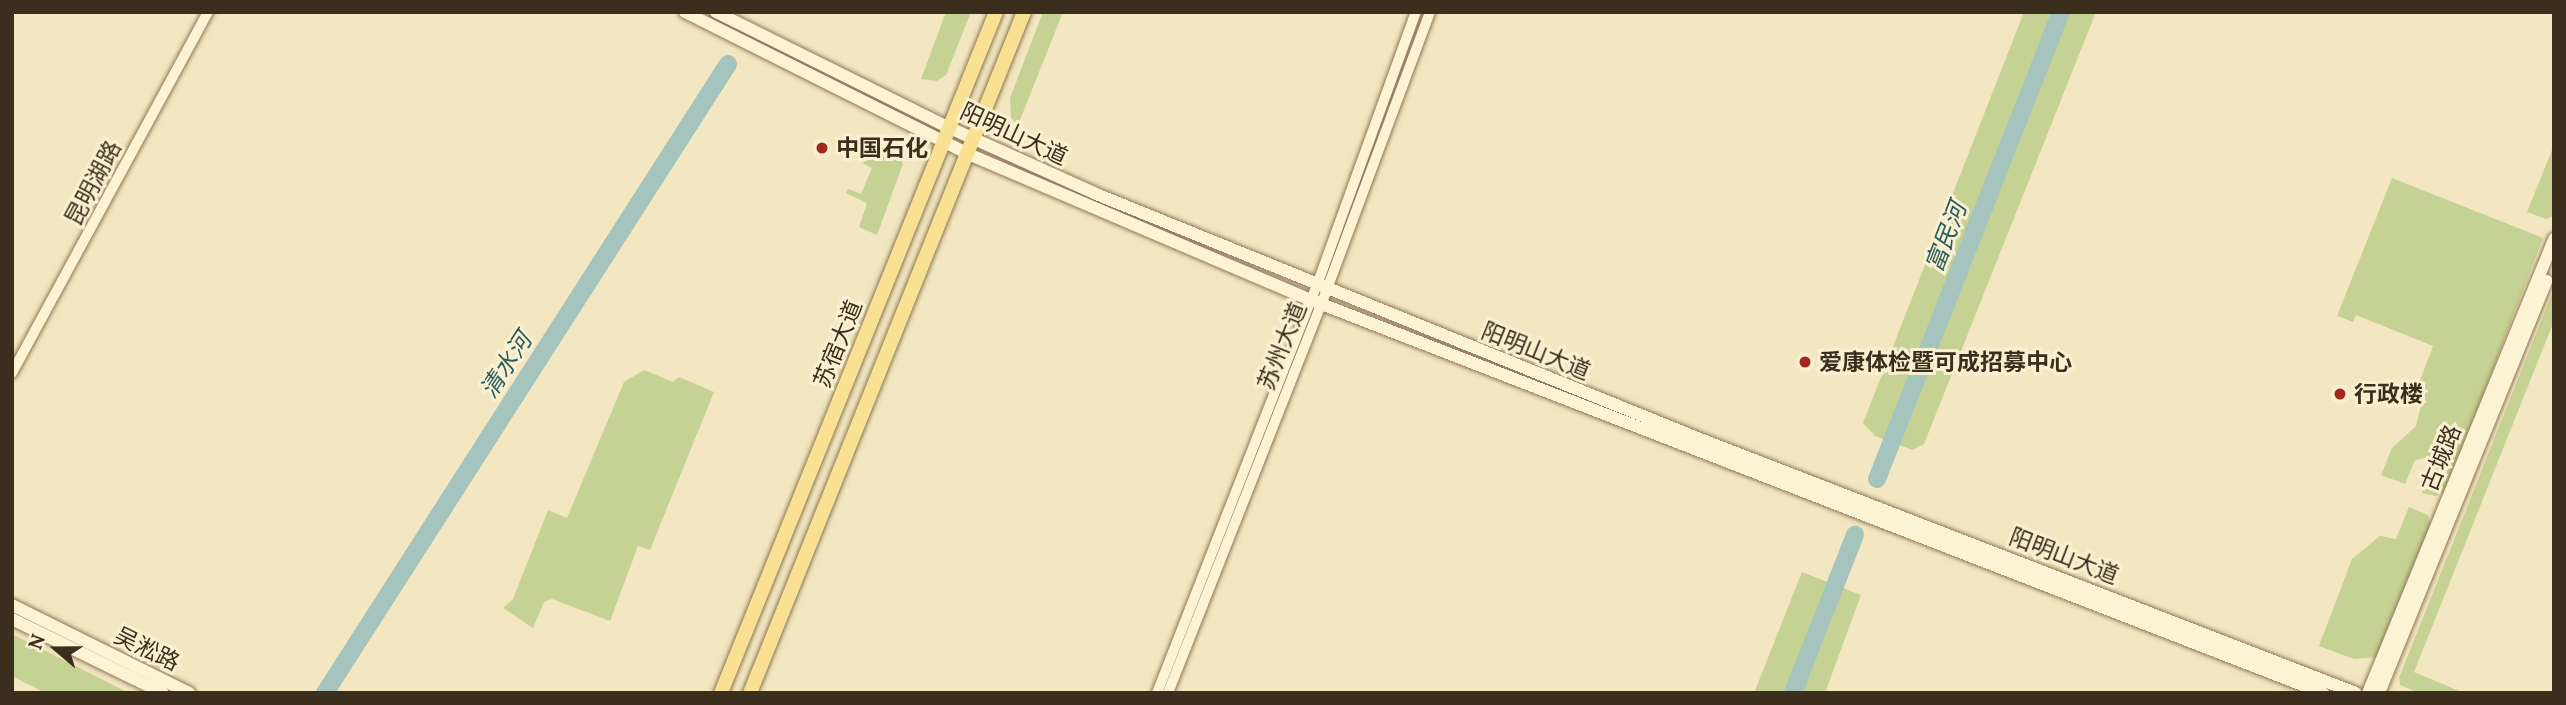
<!DOCTYPE html>
<meta charset="utf-8">
<style>
body{margin:0}
#map{position:relative;width:2566px;height:705px;overflow:hidden;background:#f2e7c0;font-family:Lora,"Noto Sans SC",serif}
div>[style]{position:absolute}
.green>*{inset:0;background:#c6d293}
.river>*{height:18px;margin:-9px;padding:0 9px;transform-origin:9px;border-radius:9px;background:#a4c4bd}
.roads{filter:drop-shadow(0 0 2px #8e7756) drop-shadow(0 0 2px #8e7756)}
.tertiary>*{height:10px;margin:-5px;padding:0 5px;transform-origin:5px;border-radius:5px;background:#fcf3d5}
.secondary>*{height:12px;margin:-6px;padding:0 6px;transform-origin:6px;border-radius:6px;background:#fcf3d5}
.primary>*{height:14px;margin:-7px;padding:0 7px;transform-origin:7px;border-radius:7px;background:#f9e194}
.dots>*{width:19px;height:19px;translate:-50% -50%;box-sizing:border-box;border:4px solid #f9f0d1;border-radius:50%}
span{translate:-50% -50%;white-space:nowrap;text-align:center;line-height:1.15;-webkit-text-stroke:6px #f9f0d1;paint-order:stroke}
.street-label{font-size:23px;color:#3c2e1c}
.poi-label{font-size:23px;color:#3c2e1c;font-weight:700}
.left{translate:0 -50%;text-align:left}
.water-label{font-size:24px;color:#2a5d5d;font-style:italic}
.frame{position:absolute;inset:0;border:14px solid #3c2e1c;pointer-events:none}
.north{position:absolute;left:21px;top:614px;width:70px;height:70px;-webkit-text-stroke:5px #f9f0d1;paint-order:stroke;rotate:290deg;font-size:19px;font-weight:700;line-height:28px;text-align:center;color:#3c2e1c}
.north::after{content:'';display:block;margin:auto;width:24px;height:32px;background:#3c2e1c;clip-path:polygon(50% 0,100% 100%,50% 72%,0 100%)}
</style>
<div id="map">
<div class="green">
<i style="clip-path:polygon(946px 12px,971px 12px,946px 75px,937px 81px,921px 79px)"></i>
<i style="clip-path:polygon(1043px 12px,1063px 12px,1018px 125px,1011px 118px,1010px 98px)"></i>
<i style="clip-path:polygon(2024px 12px,2096px 12px,1924px 444px,1913px 450px,1875px 436px,1863px 423px)"></i>
<i style="clip-path:polygon(2554px 145px,2554px 216px,2546px 219px,2527px 212px)"></i>
<i style="clip-path:polygon(893px 147px,903px 164px,877px 235px,859px 227px,867px 203px,846px 193px,848px 189px,861px 194px,872px 168px,862px 163px)"></i>
<i style="clip-path:polygon(2392px 178px,2543px 238px,2446px 491px,2436px 496px,2422px 493px,2434px 456px,2415px 460px,2405px 484px,2381px 475px,2392px 448px,2416px 426px,2421px 405px,2419px 383px,2433px 346px,2356px 315px,2353px 322px,2337px 316px)"></i>
<i style="clip-path:polygon(2554px 289px,2554px 321px,2414px 672px,2464px 693px,2419px 693px,2400px 685px,2399px 678px)"></i>
<i style="clip-path:polygon(644px 370px,673px 382px,679px 377px,714px 392px,650px 550px,638px 546px,610px 621px,552px 599px,544px 602px,533px 628px,503px 608px,513px 599px,548px 510px,567px 518px,624px 382px)"></i>
<i style="clip-path:polygon(2409px 507px,2428px 515px,2431px 526px,2377px 657px,2354px 659px,2319px 646px,2352px 559px,2380px 536px,2396px 539px)"></i>
<i style="clip-path:polygon(1802px 572px,1861px 595px,1825px 693px,1754px 693px)"></i>
<i style="clip-path:polygon(12px 634px,129px 693px,45px 693px,12px 676px)"></i>
</div>
<div class="river">
<i style="left:1877px;top:479px;width:502px;rotate:-68.5deg"></i>
<i style="left:325px;top:693px;width:747px;rotate:-57.35deg"></i>
<i style="left:1793px;top:693px;width:170px;rotate:-68.6deg"></i>
</div>
<div class="roads">
<div class="tertiary">
<i style="left:12px;top:373px;width:411px;rotate:-61.5deg"></i>
<i style="left:1157px;top:693px;width:438px;rotate:-68.6deg"></i>
<i style="left:1317px;top:285px;width:290px;rotate:-70.1deg"></i>
<i style="left:1168px;top:693px;width:434px;rotate:-68.5deg"></i>
<i style="left:1327px;top:289px;width:296px;rotate:-69.6deg"></i>
</div>
<div class="secondary">
<i style="left:685px;top:12px;width:314px;rotate:26.6deg"></i>
<i style="left:966px;top:153px;width:375px;rotate:23.1deg"></i>
<i style="left:1311px;top:300px;width:1086px;rotate:21.22deg"></i>
<i style="left:716px;top:12px;width:261px;rotate:26.4deg"></i>
<i style="left:950px;top:128px;width:160px;rotate:24.3deg"></i>
<i style="left:1096px;top:194px;width:652px;rotate:22.08deg"></i>
<i style="left:1700px;top:439px;width:703px;rotate:21.17deg"></i>
<i style="left:12px;top:605px;width:198px;rotate:26.4deg"></i>
<i style="left:12px;top:619px;width:168px;rotate:26.1deg"></i>
<i style="left:2368px;top:693px;width:491px;rotate:-67.7deg"></i>
<i style="left:2379px;top:693px;width:445px;rotate:-67.9deg"></i>
</div>
<div class="primary">
<i style="left:721px;top:693px;width:734px;rotate:-68.01deg"></i>
<i style="left:750px;top:693px;width:734px;rotate:-68.08deg"></i>
</div>
</div>
<div class="dots">
<i style="left:822px;top:148px;background:#a32820"></i>
<i style="left:1805px;top:362px;background:#a32820"></i>
<i style="left:2340px;top:394px;background:#a32820"></i>
</div>
<div class="street-label">
<span style="left:1014px;top:134px;rotate:25deg">阳明山大道</span>
<span style="left:93px;top:183px;rotate:-62deg">昆明湖路</span>
<span style="left:838px;top:344px;rotate:-68deg">苏宿大道</span>
<span style="left:1282px;top:346px;rotate:-68deg">苏州大道</span>
<span style="left:1536px;top:351px;rotate:22deg">阳明山大道</span>
<span style="left:2441px;top:458px;rotate:-68deg">古城路</span>
<span style="left:2064px;top:556px;rotate:21deg">阳明山大道</span>
<span style="left:147px;top:649px;rotate:26deg">吴淞路</span>
</div>
<div class="poi-label">
<span class="left" style="left:836px;top:148px">中国石化</span>
<span class="left" style="left:1819px;top:362px">爱康体检暨可成招募中心</span>
<span class="left" style="left:2354px;top:394px">行政楼</span>
</div>
<div class="water-label">
<span style="left:1946px;top:237px;rotate:-69deg">富民河</span>
<span style="left:506px;top:365px;rotate:-57deg">清水河</span>
</div>
<div class="frame"></div>
<div class="north">N</div>
</div>
